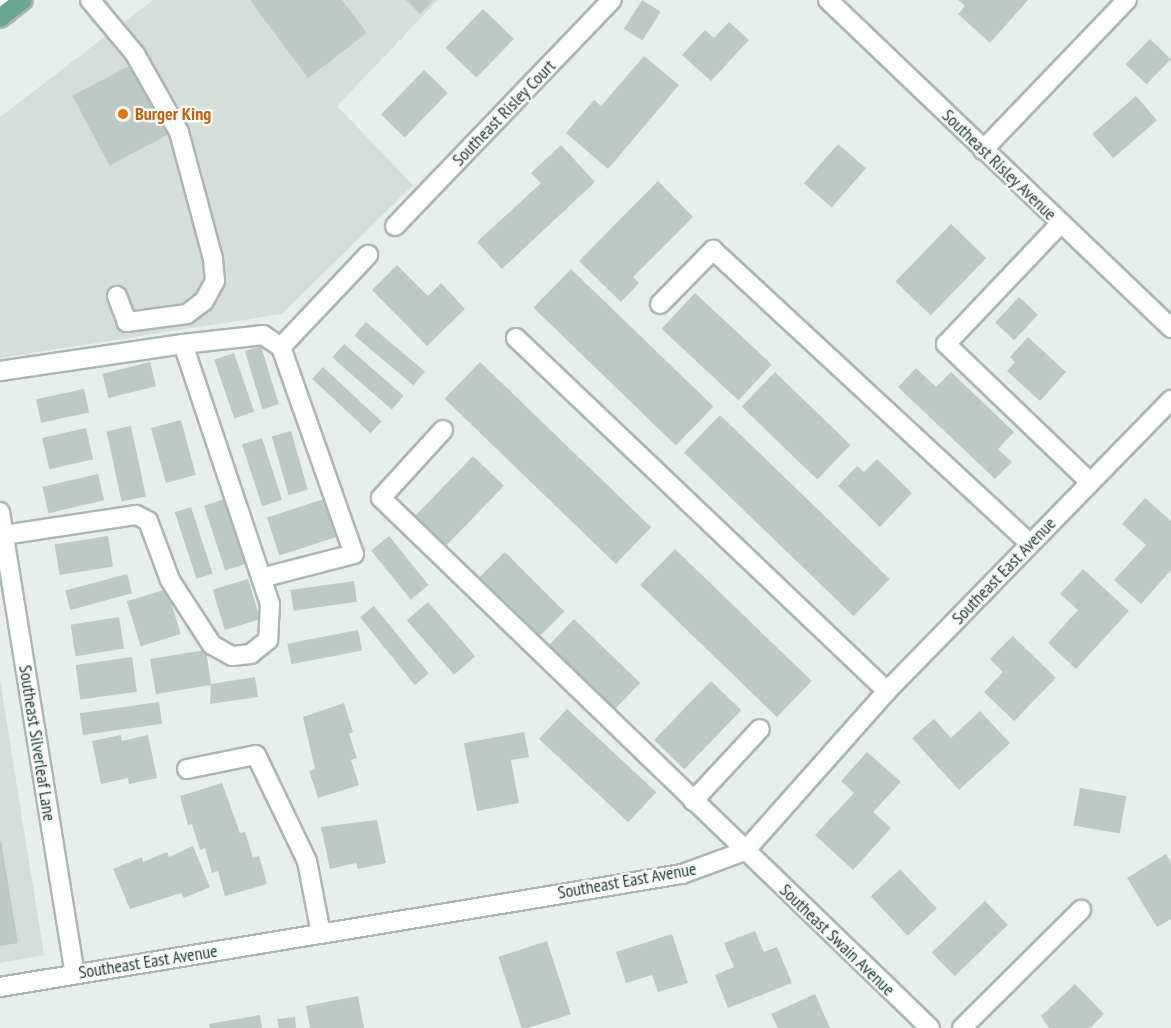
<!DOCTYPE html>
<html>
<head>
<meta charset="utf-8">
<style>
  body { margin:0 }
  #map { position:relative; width:1171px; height:1028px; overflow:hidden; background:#e6efeb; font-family:"PT Sans Narrow",sans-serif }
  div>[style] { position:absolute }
  .built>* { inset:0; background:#d4dfda }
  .building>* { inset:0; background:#bbcac4; transform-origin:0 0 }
  .roads { filter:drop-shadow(2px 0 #a8b8b2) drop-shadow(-2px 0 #a8b8b2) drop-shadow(0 2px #a8b8b2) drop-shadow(0 -2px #a8b8b2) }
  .minor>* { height:18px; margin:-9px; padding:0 9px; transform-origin:9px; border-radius:9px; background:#fff }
  .major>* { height:18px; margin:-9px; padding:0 9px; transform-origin:9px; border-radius:9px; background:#6aa596 }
  .dots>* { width:16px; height:16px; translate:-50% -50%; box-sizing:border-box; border:3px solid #f7fbf9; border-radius:50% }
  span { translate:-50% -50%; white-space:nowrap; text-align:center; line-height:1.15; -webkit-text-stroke:4.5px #f7fbf9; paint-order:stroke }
  .street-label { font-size:18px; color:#24423a }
  .food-label { font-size:18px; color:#c56008; font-weight:700 }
  .left { translate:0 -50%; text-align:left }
</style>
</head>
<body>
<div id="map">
  <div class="built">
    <i style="clip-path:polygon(153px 0,438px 0,337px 106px,413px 185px,282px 314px,0 358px,0 117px)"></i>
    <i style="clip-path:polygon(0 680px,44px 955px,0 963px)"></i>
  </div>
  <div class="building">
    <i style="clip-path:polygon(250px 0,342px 0,367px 33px,308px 78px)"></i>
    <i style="clip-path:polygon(406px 0,434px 0,420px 14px)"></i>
    <i style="left:642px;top:0;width:22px;height:34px;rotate:32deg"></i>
    <i style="clip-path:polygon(958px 0,1028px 0,990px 43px,958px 14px,965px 6px)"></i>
    <i style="left:483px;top:9px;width:43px;height:54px;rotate:44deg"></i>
    <i style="clip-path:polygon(729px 22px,749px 40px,711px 81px,682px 55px,705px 30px,714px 38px)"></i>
    <i style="left:1150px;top:39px;width:29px;height:35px;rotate:44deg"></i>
    <i style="clip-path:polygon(644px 56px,679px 85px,608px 169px,566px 133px,594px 100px,601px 106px)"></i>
    <i style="left:136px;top:62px;width:79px;height:72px;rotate:62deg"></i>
    <i style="left:424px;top:70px;width:33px;height:62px;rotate:44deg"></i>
    <i style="left:1136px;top:96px;width:32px;height:58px;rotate:49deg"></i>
    <i style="left:838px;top:144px;width:37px;height:52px;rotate:41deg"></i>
    <i style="clip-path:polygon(561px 145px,595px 182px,502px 269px,477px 242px,541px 183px,531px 173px)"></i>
    <i style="clip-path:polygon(658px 181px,693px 217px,633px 277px,639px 283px,621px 302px,579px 261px)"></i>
    <i style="left:951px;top:224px;width:49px;height:80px;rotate:44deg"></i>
    <i style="clip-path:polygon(397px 265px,428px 296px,441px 283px,465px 309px,427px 346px,372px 290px)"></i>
    <i style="left:571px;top:269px;width:198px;height:54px;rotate:44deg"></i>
    <i style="left:695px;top:293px;width:105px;height:49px;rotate:43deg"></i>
    <i style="left:1019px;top:297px;width:26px;height:35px;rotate:43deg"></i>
    <i style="left:366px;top:322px;width:77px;height:18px;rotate:40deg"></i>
    <i style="clip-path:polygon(1028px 337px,1066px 372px,1040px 401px,1007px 371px,1015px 362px,1010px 357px)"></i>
    <i style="left:344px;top:344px;width:79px;height:18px;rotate:41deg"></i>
    <i style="left:261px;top:346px;width:61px;height:17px;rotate:73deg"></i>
    <i style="left:234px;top:353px;width:62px;height:21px;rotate:71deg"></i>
    <i style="left:150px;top:362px;width:25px;height:49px;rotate:76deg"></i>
    <i style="left:480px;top:362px;width:238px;height:51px;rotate:44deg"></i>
    <i style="left:323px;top:367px;width:80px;height:16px;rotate:43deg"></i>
    <i style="clip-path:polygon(916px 368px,936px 387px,951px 372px,1014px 432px,998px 449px,1012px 462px,995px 479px,898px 387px)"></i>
    <i style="left:775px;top:372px;width:105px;height:48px;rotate:44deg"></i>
    <i style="left:84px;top:389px;width:24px;height:49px;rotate:78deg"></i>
    <i style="left:720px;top:415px;width:236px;height:52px;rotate:44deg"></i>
    <i style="left:181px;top:420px;width:57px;height:31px;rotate:75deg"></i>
    <i style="left:131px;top:426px;width:72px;height:25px;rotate:78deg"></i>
    <i style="left:86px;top:428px;width:32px;height:45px;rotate:77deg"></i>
    <i style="left:291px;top:431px;width:61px;height:20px;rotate:74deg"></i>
    <i style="left:262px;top:438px;width:65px;height:21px;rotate:72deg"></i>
    <i style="left:473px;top:456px;width:43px;height:83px;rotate:44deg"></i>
    <i style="clip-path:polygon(877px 459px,912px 493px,880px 527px,838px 486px,857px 466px,864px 472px)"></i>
    <i style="left:98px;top:474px;width:27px;height:57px;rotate:77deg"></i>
    <i style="clip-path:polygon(1145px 498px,1171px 521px,1171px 570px,1141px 604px,1114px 580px,1146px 545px,1122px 524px)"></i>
    <i style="left:225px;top:499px;width:68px;height:22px;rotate:72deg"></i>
    <i style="left:324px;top:499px;width:40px;height:60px;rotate:72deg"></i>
    <i style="left:191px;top:507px;width:70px;height:17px;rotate:72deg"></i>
    <i style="left:108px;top:536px;width:31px;height:54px;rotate:81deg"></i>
    <i style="left:389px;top:536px;width:63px;height:23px;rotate:51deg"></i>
    <i style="left:675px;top:549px;width:190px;height:50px;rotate:44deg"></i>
    <i style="left:505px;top:552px;width:84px;height:40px;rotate:45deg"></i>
    <i style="clip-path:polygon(1083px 569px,1129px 611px,1076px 669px,1048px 643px,1078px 610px,1060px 594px)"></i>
    <i style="left:127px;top:574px;width:20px;height:64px;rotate:75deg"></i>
    <i style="left:248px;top:579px;width:42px;height:37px;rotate:73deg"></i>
    <i style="left:354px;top:581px;width:21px;height:64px;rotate:82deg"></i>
    <i style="left:167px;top:589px;width:47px;height:42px;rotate:73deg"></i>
    <i style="left:428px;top:602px;width:72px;height:28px;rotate:49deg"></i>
    <i style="left:374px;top:606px;width:87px;height:18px;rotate:51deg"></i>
    <i style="left:119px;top:617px;width:32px;height:49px;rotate:81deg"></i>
    <i style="left:574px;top:619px;width:92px;height:40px;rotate:44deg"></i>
    <i style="left:358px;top:630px;width:21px;height:72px;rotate:79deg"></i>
    <i style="clip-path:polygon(1013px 636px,1056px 678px,1014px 721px,984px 692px,1003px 672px,990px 659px)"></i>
    <i style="clip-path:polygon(206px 650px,211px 684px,255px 677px,258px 697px,210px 704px,211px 685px,156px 694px,150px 659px)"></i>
    <i style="left:132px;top:657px;width:35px;height:57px;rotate:82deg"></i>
    <i style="left:711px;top:681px;width:42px;height:82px;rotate:44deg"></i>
    <i style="left:159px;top:702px;width:22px;height:80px;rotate:82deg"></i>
    <i style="clip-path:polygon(344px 703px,353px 732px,349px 734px,357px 758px,351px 760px,359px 785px,318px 798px,309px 771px,315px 769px,303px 717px)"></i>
    <i style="left:567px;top:709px;width:122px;height:41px;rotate:43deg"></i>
    <i style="clip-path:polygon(980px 711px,1010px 743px,959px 790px,912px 738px,934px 719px,951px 738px)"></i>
    <i style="clip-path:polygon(524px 732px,529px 757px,511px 760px,519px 803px,477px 811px,464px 743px)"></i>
    <i style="clip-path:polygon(121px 735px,122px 741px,148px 735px,157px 778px,129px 784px,128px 778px,101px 784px,92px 741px)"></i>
    <i style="clip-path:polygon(867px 752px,901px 782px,873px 812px,891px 828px,853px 870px,815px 835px,854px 793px,841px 781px)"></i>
    <i style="clip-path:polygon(222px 783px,240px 833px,245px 832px,253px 858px,259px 856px,267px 884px,225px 896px,218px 871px,212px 873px,205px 848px,200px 850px,192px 824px,188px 825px,180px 796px)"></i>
    <i style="left:1080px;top:788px;width:47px;height:38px;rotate:10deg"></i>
    <i style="clip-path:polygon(377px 820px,386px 863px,358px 869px,356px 863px,330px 869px,321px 827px)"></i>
    <i style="clip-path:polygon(1px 841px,18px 943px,0 946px,0 842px)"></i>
    <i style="clip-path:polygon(193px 846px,210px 887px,184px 898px,181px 893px,130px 909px,113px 869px,142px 857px,143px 862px,167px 852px,169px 857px)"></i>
    <i style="clip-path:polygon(1166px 854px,1171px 863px,1171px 919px,1157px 927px,1127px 878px)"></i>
    <i style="left:900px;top:869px;width:54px;height:40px;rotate:47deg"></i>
    <i style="left:985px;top:901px;width:33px;height:74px;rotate:46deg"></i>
    <i style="clip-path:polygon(755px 931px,764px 952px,777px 947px,792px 983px,728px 1008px,715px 975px,734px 967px,724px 943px)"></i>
    <i style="clip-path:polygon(672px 934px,688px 983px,658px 992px,652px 975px,626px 983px,616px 952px)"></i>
    <i style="left:547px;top:941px;width:77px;height:51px;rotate:72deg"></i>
    <i style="clip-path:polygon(1075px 984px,1104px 1014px,1090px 1028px,1049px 1028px,1041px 1016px)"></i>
    <i style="clip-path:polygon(815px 994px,830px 1028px,778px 1028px,771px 1014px)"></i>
    <i style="clip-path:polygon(358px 996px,364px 1028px,310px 1028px,306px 1006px)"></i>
    <i style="clip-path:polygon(260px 1015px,262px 1028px,210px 1028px,209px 1024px)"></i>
    <i style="clip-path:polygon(295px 1017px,296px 1028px,279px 1028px,277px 1019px)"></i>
  </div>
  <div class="roads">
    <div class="minor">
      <i style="left:90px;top:0;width:70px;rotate:50.2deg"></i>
      <i style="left:135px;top:54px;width:90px;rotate:60.6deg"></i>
      <i style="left:179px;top:132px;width:131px;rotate:75deg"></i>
      <i style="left:213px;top:259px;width:22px;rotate:85deg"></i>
      <i style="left:215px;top:281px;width:23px;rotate:119deg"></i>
      <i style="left:204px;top:301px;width:21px;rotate:143deg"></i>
      <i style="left:187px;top:314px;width:61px;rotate:172.4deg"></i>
      <i style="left:127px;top:322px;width:28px;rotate:-111deg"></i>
      <i style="left:828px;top:0;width:475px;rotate:43.7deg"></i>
      <i style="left:0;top:3px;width:12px;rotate:59deg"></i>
      <i style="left:983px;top:150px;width:208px;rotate:-46.2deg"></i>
      <i style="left:1061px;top:223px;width:167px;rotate:133.5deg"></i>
      <i style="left:946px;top:344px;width:199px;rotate:43.8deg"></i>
      <i style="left:395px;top:226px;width:313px;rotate:-46.2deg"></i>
      <i style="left:660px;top:304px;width:76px;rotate:-45.5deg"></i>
      <i style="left:713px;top:250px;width:432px;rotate:42.8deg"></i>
      <i style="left:516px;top:338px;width:512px;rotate:43.58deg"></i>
      <i style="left:183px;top:344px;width:81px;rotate:-6.4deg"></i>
      <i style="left:263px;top:335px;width:22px;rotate:34deg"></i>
      <i style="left:281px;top:347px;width:219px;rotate:70.6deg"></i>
      <i style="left:354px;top:554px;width:96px;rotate:165.5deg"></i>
      <i style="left:281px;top:347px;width:127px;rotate:-46.6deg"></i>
      <i style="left:0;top:371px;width:185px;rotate:-8.4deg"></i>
      <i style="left:183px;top:344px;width:274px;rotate:71.5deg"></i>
      <i style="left:270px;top:604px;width:36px;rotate:93deg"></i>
      <i style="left:268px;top:640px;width:22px;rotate:141deg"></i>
      <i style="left:251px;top:654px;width:19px;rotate:174deg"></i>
      <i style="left:232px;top:656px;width:23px;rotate:-151deg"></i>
      <i style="left:212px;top:645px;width:77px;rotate:-122.9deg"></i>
      <i style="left:170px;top:580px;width:63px;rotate:-110.4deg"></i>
      <i style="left:148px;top:521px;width:13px;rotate:-153deg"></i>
      <i style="left:136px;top:515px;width:134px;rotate:171.4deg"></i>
      <i style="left:443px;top:430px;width:92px;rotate:132.4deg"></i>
      <i style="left:381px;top:498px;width:763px;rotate:43.99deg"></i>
      <i style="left:0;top:512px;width:468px;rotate:80.8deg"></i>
      <i style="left:187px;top:769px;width:70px;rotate:-11.5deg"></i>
      <i style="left:256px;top:755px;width:118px;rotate:64.3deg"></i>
      <i style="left:307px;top:861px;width:74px;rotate:79.1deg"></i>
      <i style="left:693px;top:801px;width:98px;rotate:-47.1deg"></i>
      <i style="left:0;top:987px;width:691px;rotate:-9.41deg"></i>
      <i style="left:682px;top:874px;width:67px;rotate:-20.1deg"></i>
      <i style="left:745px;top:851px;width:214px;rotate:-48.4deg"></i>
      <i style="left:887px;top:691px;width:407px;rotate:-45.7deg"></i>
      <i style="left:962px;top:1028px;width:168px;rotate:-44.8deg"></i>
    </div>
    <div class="major">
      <i style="left:0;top:18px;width:29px;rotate:-38deg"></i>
    </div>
  </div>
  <div class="dots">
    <i style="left:123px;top:114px;background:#e8710a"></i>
  </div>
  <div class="street-label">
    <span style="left:504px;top:113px;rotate:-46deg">Southeast Risley Court</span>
    <span style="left:999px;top:165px;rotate:44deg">Southeast Risley Avenue</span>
    <span style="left:1004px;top:571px;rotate:-46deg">Southeast East Avenue</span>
    <span style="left:37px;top:743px;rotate:81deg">Southeast Silverleaf Lane</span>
    <span style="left:627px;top:881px;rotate:-10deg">Southeast East Avenue</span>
    <span style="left:837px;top:940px;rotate:44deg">Southeast Swain Avenue</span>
    <span style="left:148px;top:962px;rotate:-9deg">Southeast East Avenue</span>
  </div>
  <div class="food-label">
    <span class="left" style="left:135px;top:114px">Burger King</span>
  </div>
</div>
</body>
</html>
